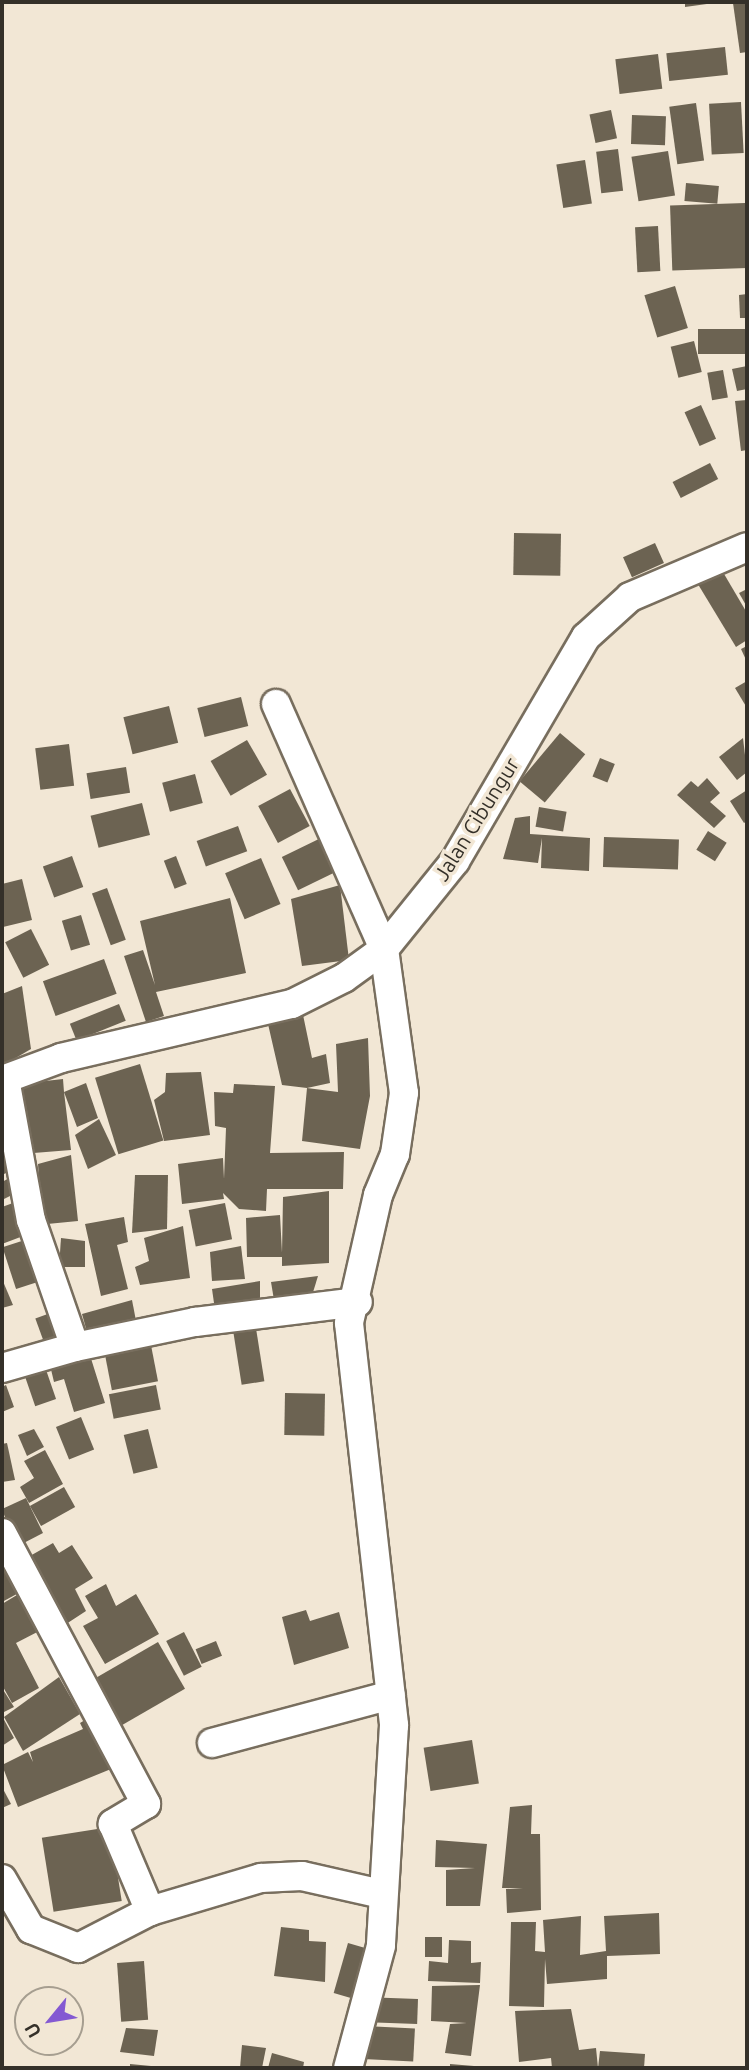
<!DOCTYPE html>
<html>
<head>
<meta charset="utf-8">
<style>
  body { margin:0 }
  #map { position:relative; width:749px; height:2070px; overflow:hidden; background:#f2e7d5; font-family:Ubuntu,sans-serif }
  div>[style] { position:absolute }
  .building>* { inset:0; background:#6c6352; transform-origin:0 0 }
  .roads { filter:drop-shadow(2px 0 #786e5e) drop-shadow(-2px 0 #786e5e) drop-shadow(0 2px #786e5e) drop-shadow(0 -2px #786e5e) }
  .street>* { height:28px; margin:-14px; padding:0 14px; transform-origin:14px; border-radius:14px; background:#fff }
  span { translate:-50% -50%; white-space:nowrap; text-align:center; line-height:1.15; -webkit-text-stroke:7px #f2e7d5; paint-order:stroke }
  .street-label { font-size:21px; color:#343029 }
  .frame { position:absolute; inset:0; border:4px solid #343029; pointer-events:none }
  .north { position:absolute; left:14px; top:1986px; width:70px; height:70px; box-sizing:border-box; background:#f2e7d5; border:2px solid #a69e90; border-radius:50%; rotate:240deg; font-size:19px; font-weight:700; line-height:28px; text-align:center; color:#343029 }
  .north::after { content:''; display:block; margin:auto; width:24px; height:32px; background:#8459d2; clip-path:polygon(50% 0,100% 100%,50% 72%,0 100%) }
</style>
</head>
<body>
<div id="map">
  <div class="building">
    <i style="clip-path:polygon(685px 2px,714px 2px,714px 3px,685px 7px)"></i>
    <i style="clip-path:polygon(747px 2px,747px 52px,740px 53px,733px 3px)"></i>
    <i style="left:725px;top:47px;width:28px;height:59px;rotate:84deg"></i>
    <i style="left:658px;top:54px;width:35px;height:43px;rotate:83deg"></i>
    <i style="left:741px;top:102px;width:51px;height:32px;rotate:87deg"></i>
    <i style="left:696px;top:103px;width:58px;height:27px;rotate:82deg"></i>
    <i style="left:611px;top:110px;width:29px;height:22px;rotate:78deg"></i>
    <i style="left:632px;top:115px;width:34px;height:29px;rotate:2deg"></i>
    <i style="left:618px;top:149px;width:42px;height:22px;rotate:83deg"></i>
    <i style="left:668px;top:151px;width:45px;height:37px;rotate:81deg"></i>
    <i style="left:585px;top:160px;width:44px;height:29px;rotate:81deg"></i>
    <i style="left:686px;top:183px;width:33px;height:18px;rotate:5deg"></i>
    <i style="left:745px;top:203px;width:65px;height:75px;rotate:88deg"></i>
    <i style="left:658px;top:226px;width:45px;height:23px;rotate:87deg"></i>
    <i style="left:675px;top:286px;width:44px;height:32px;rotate:73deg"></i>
    <i style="clip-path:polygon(747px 294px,747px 318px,740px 318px,739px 295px)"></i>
    <i style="left:747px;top:329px;width:25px;height:49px;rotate:90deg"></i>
    <i style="left:694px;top:341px;width:32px;height:24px;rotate:76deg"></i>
    <i style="clip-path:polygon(747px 366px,747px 389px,737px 391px,732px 369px)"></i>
    <i style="left:723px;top:370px;width:28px;height:16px;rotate:80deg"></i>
    <i style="clip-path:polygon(747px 400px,747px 450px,741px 451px,735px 401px)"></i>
    <i style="left:701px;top:405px;width:37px;height:18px;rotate:66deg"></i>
    <i style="left:710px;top:463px;width:18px;height:42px;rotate:63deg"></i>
    <i style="left:514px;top:533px;width:47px;height:42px;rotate:1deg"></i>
    <i style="left:655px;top:543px;width:22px;height:35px;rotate:66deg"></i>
    <i style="clip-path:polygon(717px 562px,747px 613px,747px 640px,736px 647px,693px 576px)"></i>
    <i style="clip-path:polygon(747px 589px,747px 607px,739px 593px)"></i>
    <i style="clip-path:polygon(747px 646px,747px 662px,741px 649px)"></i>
    <i style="clip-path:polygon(747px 681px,747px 708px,735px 688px)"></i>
    <i style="left:241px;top:697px;width:30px;height:45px;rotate:76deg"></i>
    <i style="left:169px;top:706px;width:38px;height:47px;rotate:76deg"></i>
    <i style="left:560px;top:733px;width:33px;height:63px;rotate:40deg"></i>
    <i style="clip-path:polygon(743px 738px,747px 772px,737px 780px,719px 757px)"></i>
    <i style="left:247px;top:740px;width:40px;height:42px;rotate:60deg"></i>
    <i style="left:69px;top:744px;width:42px;height:34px;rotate:83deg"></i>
    <i style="left:600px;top:758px;width:16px;height:20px;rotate:22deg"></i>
    <i style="left:126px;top:767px;width:26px;height:40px;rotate:81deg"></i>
    <i style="left:195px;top:774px;width:30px;height:34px;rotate:75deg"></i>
    <i style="clip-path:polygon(707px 778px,720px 793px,710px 802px,726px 816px,714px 828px,677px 795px,691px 781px,698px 787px)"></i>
    <i style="left:290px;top:789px;width:42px;height:36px;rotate:62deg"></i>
    <i style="clip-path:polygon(747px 790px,747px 821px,744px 823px,730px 801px)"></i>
    <i style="left:142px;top:803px;width:33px;height:53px;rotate:76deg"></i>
    <i style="left:539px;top:807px;width:28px;height:20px;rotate:10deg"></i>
    <i style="clip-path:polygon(530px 816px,530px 834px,590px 838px,589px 871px,541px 868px,542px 838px,538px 863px,503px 859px,515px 818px)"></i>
    <i style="left:238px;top:826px;width:27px;height:44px;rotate:70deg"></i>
    <i style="left:708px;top:831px;width:22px;height:22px;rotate:32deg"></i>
    <i style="left:325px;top:836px;width:37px;height:48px;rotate:64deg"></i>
    <i style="left:604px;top:837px;width:75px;height:30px;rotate:2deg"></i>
    <i style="left:72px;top:856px;width:33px;height:31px;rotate:70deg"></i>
    <i style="left:176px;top:856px;width:30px;height:13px;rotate:69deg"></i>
    <i style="left:261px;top:858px;width:50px;height:39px;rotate:67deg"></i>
    <i style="clip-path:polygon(22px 879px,32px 920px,3px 927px,2px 884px)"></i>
    <i style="clip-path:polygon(340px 885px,349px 960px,302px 966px,291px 899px)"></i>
    <i style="left:107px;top:888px;width:55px;height:16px;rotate:70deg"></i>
    <i style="clip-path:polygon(230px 898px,246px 973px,156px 992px,164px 1016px,146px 1022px,124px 956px,143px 950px,155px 985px,140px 921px)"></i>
    <i style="left:81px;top:915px;width:31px;height:20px;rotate:73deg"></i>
    <i style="left:31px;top:929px;width:40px;height:29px;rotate:63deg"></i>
    <i style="left:104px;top:959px;width:37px;height:65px;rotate:70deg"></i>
    <i style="clip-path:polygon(22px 986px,31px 1049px,2px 1066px,2px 994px)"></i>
    <i style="left:119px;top:1004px;width:18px;height:53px;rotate:68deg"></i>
    <i style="clip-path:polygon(302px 1010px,312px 1058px,326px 1054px,330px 1083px,307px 1088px,338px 1092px,336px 1044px,368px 1038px,370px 1096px,360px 1149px,302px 1141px,307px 1088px,282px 1085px,268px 1024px)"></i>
    <i style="left:140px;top:1064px;width:80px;height:47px;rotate:73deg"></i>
    <i style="clip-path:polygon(201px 1072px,210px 1135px,164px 1141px,154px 1100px,165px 1092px,166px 1073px)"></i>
    <i style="clip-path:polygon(63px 1079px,64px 1092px,86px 1083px,98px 1118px,77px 1127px,64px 1092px,71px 1150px,21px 1154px,19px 1084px)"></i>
    <i style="clip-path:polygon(234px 1084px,275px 1086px,270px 1153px,344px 1152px,343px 1189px,267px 1189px,266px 1211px,239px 1209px,223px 1193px,224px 1199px,182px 1204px,178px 1164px,223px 1158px,224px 1179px,226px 1128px,215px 1126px,214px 1092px,233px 1093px)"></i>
    <i style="clip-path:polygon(99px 1119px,116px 1155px,88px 1169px,75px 1135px)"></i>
    <i style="clip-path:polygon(2px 1140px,14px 1169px,2px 1175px)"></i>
    <i style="clip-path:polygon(71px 1155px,78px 1221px,37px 1225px,27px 1184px,39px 1180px,38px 1164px)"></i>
    <i style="clip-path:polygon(135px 1175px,168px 1175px,167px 1229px,132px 1233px)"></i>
    <i style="clip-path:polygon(13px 1176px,20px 1191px,2px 1200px,2px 1182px)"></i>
    <i style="clip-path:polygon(329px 1191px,329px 1263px,282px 1266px,282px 1257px,247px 1257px,246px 1218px,280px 1215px,282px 1253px,283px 1197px)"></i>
    <i style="clip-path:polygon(24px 1199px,31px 1233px,2px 1244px,2px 1207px)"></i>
    <i style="left:225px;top:1203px;width:37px;height:37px;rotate:79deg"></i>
    <i style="clip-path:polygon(124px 1217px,128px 1242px,117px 1245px,128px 1289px,101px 1296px,85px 1224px)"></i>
    <i style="clip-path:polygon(183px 1226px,190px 1278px,140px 1285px,135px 1267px,149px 1261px,144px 1238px)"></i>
    <i style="left:31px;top:1238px;width:44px;height:30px;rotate:72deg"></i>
    <i style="clip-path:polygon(61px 1238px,85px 1241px,85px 1267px,59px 1267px)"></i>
    <i style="clip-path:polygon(241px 1246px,245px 1279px,212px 1281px,210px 1252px)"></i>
    <i style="clip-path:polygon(318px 1276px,310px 1302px,274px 1300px,271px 1282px)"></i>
    <i style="clip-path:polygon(2px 1279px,13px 1305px,2px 1308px)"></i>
    <i style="clip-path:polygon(260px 1281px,260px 1303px,214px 1303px,212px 1289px)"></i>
    <i style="clip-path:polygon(132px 1300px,137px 1326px,87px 1332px,82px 1314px)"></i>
    <i style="left:56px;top:1311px;width:33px;height:22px;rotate:70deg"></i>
    <i style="left:255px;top:1322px;width:60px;height:23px;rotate:81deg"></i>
    <i style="left:150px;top:1340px;width:42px;height:47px;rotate:79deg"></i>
    <i style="clip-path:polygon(88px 1349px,105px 1403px,74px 1412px,64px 1379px,54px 1382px,49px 1361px)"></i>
    <i style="left:44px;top:1364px;width:37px;height:22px;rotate:71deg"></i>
    <i style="clip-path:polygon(6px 1385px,14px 1407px,2px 1412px,2px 1387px)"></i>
    <i style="left:156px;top:1385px;width:25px;height:48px;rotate:79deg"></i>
    <i style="left:285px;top:1393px;width:40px;height:42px;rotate:1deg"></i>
    <i style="left:81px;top:1417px;width:35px;height:27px;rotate:68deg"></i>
    <i style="clip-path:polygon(34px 1429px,44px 1447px,27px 1456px,18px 1435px)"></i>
    <i style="left:148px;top:1429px;width:40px;height:25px;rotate:76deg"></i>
    <i style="clip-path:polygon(7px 1443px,15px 1480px,2px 1482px,2px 1444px)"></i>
    <i style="clip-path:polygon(45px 1450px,63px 1484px,29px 1503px,20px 1487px,34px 1478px,24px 1461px)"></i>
    <i style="left:64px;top:1487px;width:23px;height:39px;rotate:61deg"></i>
    <i style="clip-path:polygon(26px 1498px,43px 1533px,16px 1547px,2px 1509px)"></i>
    <i style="clip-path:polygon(53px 1543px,59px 1553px,72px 1545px,93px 1578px,75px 1589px,86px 1611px,60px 1628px,21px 1561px)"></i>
    <i style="clip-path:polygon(16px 1565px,26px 1589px,2px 1602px,2px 1572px)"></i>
    <i style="clip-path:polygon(106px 1584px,116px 1606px,136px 1594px,159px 1634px,105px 1664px,83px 1626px,98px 1618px,85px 1596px)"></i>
    <i style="clip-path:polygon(27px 1589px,47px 1627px,16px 1643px,39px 1688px,12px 1703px,2px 1685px,2px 1604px)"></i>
    <i style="clip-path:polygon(306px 1610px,310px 1621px,339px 1612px,349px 1648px,294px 1665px,282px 1617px)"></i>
    <i style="left:184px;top:1632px;width:39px;height:20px;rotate:63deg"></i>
    <i style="left:216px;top:1641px;width:16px;height:22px;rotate:68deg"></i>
    <i style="left:158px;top:1642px;width:54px;height:80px;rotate:60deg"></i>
    <i style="clip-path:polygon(59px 1677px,80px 1714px,23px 1751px,4px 1717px)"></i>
    <i style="clip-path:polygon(2px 1688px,14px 1707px,2px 1713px)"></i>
    <i style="clip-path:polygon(95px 1714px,112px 1749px,103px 1754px,111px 1769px,18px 1807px,2px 1765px,28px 1752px,33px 1762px,30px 1752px,83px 1729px,80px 1723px)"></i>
    <i style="clip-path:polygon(2px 1716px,14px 1738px,2px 1746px)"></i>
    <i style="left:472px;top:1740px;width:44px;height:49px;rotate:81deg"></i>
    <i style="clip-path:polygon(2px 1787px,11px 1804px,2px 1808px)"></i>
    <i style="clip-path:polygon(532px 1805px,531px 1834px,540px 1834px,541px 1910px,507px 1913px,506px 1889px,523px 1888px,502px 1888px,510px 1807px)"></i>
    <i style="left:110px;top:1827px;width:75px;height:69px;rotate:81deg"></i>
    <i style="clip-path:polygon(436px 1840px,487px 1844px,480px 1906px,446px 1906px,446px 1870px,475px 1868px,435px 1867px)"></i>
    <i style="clip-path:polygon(659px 1913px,660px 1954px,607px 1956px,607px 1979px,547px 1984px,545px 1959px,544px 2007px,509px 2006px,511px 1922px,536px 1922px,535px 1951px,545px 1952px,543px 1920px,581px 1916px,580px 1955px,606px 1951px,604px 1916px)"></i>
    <i style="clip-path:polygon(281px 1927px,309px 1930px,309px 1941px,326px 1942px,325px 1982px,274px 1976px)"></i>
    <i style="left:425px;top:1937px;width:17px;height:20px"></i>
    <i style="clip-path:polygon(449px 1940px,471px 1941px,471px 1963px,481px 1962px,480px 1983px,428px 1981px,429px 1961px,448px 1963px)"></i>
    <i style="left:348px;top:1943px;width:25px;height:52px;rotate:16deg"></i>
    <i style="left:144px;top:1961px;width:59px;height:27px;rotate:86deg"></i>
    <i style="clip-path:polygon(480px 1985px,471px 2056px,445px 2053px,450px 2024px,467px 2023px,431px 2021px,432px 1986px)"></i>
    <i style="left:418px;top:1999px;width:25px;height:48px;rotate:92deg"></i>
    <i style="clip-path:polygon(571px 2009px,579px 2050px,596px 2048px,598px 2068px,552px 2068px,551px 2058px,519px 2062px,515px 2011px)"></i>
    <i style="left:365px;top:2026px;width:50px;height:33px;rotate:3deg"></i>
    <i style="clip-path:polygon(126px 2028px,158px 2030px,154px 2056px,120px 2052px)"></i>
    <i style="clip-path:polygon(242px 2045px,266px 2048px,262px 2068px,240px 2068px)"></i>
    <i style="clip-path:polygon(600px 2051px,645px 2054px,644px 2068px,598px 2068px)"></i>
    <i style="clip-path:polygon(272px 2053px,304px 2062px,303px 2068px,268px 2068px)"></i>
    <i style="clip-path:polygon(130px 2064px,151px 2066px,151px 2068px,130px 2068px)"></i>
    <i style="clip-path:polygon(450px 2064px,474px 2066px,474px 2068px,450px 2068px)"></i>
  </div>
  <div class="roads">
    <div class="street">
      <i style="left:276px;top:704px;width:268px;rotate:66.2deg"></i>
      <i style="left:384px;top:949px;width:145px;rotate:82.1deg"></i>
      <i style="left:404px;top:1093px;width:62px;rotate:98.4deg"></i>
      <i style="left:395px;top:1154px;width:44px;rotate:112.5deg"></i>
      <i style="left:378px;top:1195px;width:131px;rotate:102.8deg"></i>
      <i style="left:349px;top:1323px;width:405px;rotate:83.6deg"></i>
      <i style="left:394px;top:1725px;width:221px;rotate:93.4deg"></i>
      <i style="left:381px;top:1946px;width:126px;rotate:105.1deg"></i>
      <i style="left:5px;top:1079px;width:143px;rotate:79.6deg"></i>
      <i style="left:31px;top:1220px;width:134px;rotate:70.9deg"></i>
      <i style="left:75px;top:1347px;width:123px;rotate:-11.8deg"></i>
      <i style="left:195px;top:1322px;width:164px;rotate:-7deg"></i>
      <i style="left:2px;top:1080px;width:63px;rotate:-20.4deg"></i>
      <i style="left:61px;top:1058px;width:237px;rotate:-13.2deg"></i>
      <i style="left:292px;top:1004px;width:58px;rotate:-26.6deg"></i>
      <i style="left:344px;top:978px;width:49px;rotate:-35.9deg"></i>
      <i style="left:384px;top:949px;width:113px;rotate:-51.1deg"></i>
      <i style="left:455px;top:861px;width:259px;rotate:-59.7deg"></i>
      <i style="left:586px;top:637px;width:59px;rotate:-42.3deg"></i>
      <i style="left:630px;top:597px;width:127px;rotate:-23.1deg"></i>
      <i style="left:2px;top:1368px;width:76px;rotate:-16deg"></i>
      <i style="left:2px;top:1533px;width:307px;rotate:62deg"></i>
      <i style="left:146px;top:1804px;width:39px;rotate:149deg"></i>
      <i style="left:113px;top:1824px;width:95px;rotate:67deg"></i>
      <i style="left:212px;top:1743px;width:185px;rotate:-15deg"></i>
      <i style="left:2px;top:1879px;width:58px;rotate:59.9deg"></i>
      <i style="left:31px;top:1929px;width:51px;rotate:22deg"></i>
      <i style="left:78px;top:1948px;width:81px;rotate:-27.2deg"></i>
      <i style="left:150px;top:1911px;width:116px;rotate:-16.6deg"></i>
      <i style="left:261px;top:1878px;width:41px;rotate:-2.8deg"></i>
      <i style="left:302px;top:1876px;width:81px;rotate:12.8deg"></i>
    </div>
  </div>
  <div class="street-label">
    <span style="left:476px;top:819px;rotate:-58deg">Jalan Cibungur</span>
  </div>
  <div class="frame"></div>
  <div class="north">U</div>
</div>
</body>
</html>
